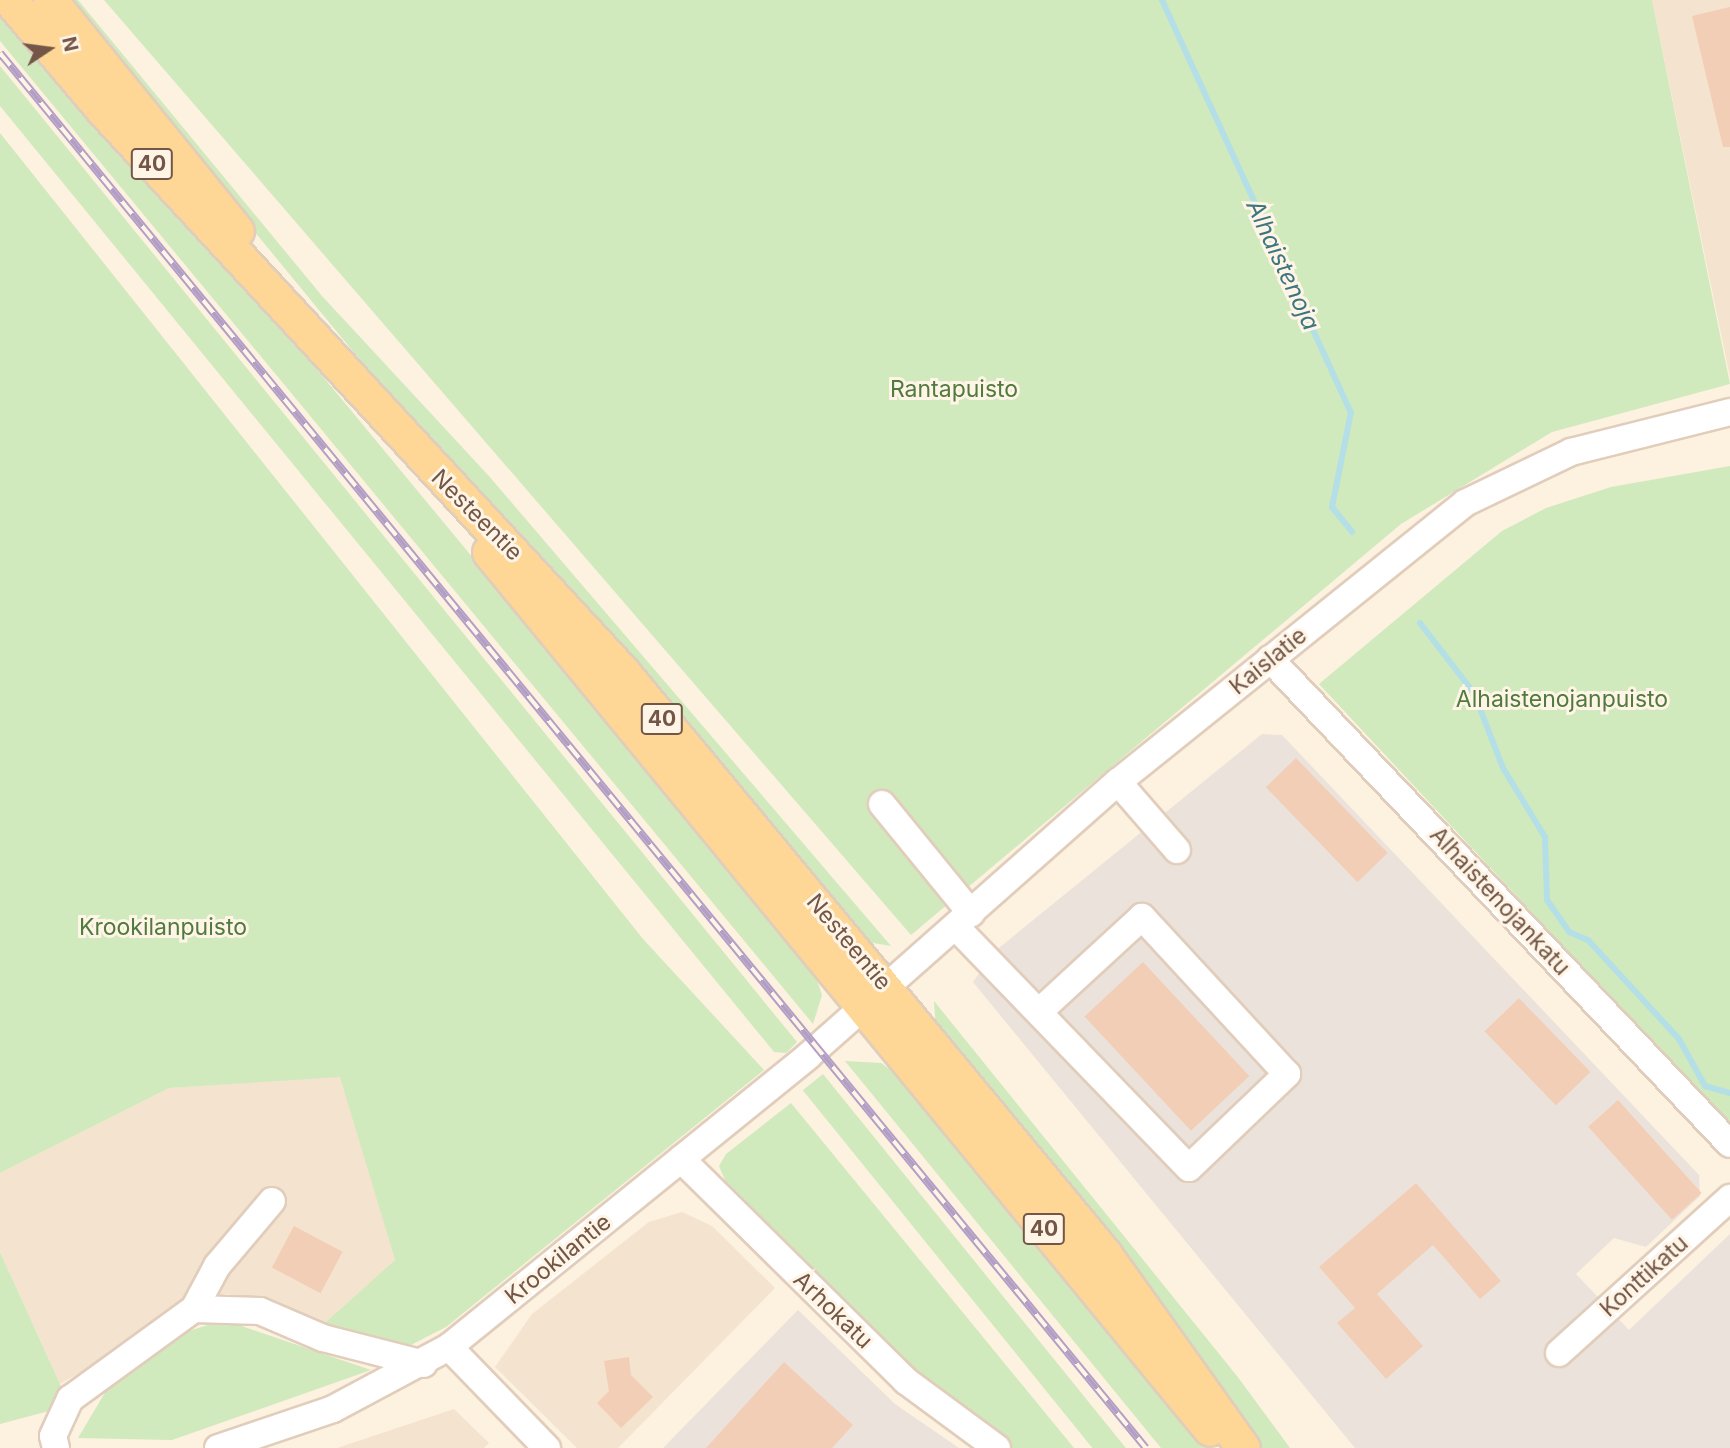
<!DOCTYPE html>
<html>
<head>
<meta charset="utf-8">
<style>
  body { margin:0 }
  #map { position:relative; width:1730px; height:1448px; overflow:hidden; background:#fdf1df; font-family:Inter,sans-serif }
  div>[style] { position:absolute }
  .residential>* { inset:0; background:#f4e3ce }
  .industrial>* { inset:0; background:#ebe3db }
  .green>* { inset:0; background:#d0eabe; transform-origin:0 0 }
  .stream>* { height:6px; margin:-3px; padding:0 3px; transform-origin:3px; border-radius:3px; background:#b4dfe6 }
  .building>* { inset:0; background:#f3ceb6; transform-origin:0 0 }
  .roads { filter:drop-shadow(2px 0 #e1cdbb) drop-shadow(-2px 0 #e1cdbb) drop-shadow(0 2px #e1cdbb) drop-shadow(0 -2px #e1cdbb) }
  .minor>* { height:26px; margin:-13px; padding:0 13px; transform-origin:13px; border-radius:13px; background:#fff }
  .major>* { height:33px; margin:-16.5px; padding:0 16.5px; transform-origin:16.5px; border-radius:16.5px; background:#fed695 }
  .rail>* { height:8px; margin-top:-4px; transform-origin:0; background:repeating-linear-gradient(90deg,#fff5e6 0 16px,#b39fc5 0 32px); box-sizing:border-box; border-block:2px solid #b39fc5 }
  span { translate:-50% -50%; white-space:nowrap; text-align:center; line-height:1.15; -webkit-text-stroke:6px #fff5e6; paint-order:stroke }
  .shield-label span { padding:2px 5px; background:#fff5e6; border:2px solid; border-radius:5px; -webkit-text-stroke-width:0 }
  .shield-label { font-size:21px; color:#735647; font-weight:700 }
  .park-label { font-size:23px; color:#507a3e }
  .street-label { font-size:23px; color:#735647 }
  .water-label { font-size:24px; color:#3d7681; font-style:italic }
  .north { position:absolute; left:14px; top:14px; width:70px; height:70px; -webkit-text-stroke:5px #fff5e6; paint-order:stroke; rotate:77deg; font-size:19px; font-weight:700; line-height:28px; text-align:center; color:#735647 }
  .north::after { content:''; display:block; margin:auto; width:24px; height:32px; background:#735647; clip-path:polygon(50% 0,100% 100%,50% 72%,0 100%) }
</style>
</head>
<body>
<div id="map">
  <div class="residential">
    <i style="clip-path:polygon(1652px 0,1730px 0,1730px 377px)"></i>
    <i style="clip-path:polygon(341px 1076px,395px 1260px,318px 1329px,227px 1294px,210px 1297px,60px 1384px,0 1252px,0 1173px,169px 1088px)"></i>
    <i style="clip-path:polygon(682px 1212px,712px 1226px,775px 1288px,618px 1448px,577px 1448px,495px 1367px,532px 1314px,649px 1222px)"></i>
    <i style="clip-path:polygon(454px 1409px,489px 1443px,484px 1448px,337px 1448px)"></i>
  </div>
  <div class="industrial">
    <i style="clip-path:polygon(1262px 734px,1282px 735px,1699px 1175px,1700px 1196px,1646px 1247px,1614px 1238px,1576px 1274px,1629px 1330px,1730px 1234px,1730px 1448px,1355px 1448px,973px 982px,994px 952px)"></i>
    <i style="clip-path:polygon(798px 1310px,895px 1404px,959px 1448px,663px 1448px)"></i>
  </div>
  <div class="green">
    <i style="clip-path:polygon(64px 0,78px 0,322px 296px,488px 475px,891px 946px,862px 941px,467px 490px)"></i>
    <i style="clip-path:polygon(104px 0,1652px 0,1730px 384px,1552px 432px,1401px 524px,911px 935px)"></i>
    <i style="clip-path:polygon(0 11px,258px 298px,813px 969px,822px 995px,813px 1024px,0 41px)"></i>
    <i style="clip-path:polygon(0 66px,797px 1042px,786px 1053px,774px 1052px,0 106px)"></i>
    <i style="clip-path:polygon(0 133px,643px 939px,764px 1070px,446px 1327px,407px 1347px,318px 1329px,395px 1260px,340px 1077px,169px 1088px,0 1173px)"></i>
    <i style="clip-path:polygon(1730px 466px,1730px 1125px,1319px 684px,1502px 531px,1546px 508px,1611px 487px)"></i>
    <i style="clip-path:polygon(934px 1001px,1237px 1376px,1290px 1448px,1262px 1448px,936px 1031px)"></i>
    <i style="clip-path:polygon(845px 1061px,881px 1063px,895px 1073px,1209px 1448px,1161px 1448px)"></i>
    <i style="left:823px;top:1074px;width:483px;height:26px;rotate:51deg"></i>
    <i style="clip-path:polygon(791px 1103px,1074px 1448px,1011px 1448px,923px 1383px,728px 1187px,719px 1166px,726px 1154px)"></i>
    <i style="clip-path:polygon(0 1252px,60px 1384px,64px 1407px,0 1424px)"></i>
    <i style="clip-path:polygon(224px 1320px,371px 1370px,172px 1440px,78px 1438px,109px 1386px,163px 1339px)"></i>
  </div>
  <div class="stream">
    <i style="left:1162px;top:0;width:453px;rotate:65.4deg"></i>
    <i style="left:1351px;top:412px;width:97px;rotate:101.3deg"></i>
    <i style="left:1332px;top:507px;width:32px;rotate:51deg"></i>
    <i style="left:1420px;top:623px;width:88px;rotate:52.4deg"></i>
    <i style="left:1474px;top:693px;width:80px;rotate:68.9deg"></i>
    <i style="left:1503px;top:768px;width:81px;rotate:58.7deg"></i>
    <i style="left:1545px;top:837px;width:63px;rotate:88.2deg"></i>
    <i style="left:1547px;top:900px;width:39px;rotate:55deg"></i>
    <i style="left:1569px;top:932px;width:21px;rotate:23deg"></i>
    <i style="left:1588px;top:940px;width:134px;rotate:47.4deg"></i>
    <i style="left:1679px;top:1039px;width:54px;rotate:61deg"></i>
    <i style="left:1705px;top:1086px;width:26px;rotate:16deg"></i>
  </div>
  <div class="building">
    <i style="clip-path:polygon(1730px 7px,1730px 147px,1723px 147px,1692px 16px)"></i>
    <i style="left:1296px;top:758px;width:132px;height:42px;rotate:46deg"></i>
    <i style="left:1143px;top:962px;width:156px;height:80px;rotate:47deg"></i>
    <i style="left:1519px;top:998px;width:103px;height:48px;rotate:46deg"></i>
    <i style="left:1618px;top:1100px;width:125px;height:40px;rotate:48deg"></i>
    <i style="clip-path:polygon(1416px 1183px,1501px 1281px,1480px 1299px,1433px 1245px,1377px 1294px,1423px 1346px,1386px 1379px,1337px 1323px,1355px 1308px,1319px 1267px)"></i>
    <i style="left:294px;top:1226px;width:55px;height:47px;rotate:28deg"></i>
    <i style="clip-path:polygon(629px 1357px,631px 1375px,653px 1397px,621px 1428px,597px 1403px,609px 1391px,604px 1361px)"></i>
    <i style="clip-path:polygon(784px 1362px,853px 1425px,832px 1448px,706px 1448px)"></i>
  </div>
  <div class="roads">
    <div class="minor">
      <i style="left:1270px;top:659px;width:668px;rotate:46.52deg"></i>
      <i style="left:1118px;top:782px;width:90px;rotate:49.1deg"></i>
      <i style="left:882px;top:804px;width:141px;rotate:50.8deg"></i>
      <i style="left:956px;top:927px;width:335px;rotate:46deg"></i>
      <i style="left:1189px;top:1168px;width:136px;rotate:-43.8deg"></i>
      <i style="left:1287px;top:1074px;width:214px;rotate:-132.7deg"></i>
      <i style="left:1142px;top:917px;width:137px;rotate:137.4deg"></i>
      <i style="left:681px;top:1159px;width:316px;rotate:44.6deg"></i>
      <i style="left:906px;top:1381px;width:113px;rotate:36.4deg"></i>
      <i style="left:194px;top:1309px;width:49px;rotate:-61.9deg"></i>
      <i style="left:217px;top:1266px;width:85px;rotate:-49.8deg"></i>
      <i style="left:449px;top:1347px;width:141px;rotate:45.9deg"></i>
      <i style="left:1559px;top:1353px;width:231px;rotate:-42.2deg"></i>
      <i style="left:56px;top:1448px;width:12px;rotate:-104deg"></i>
      <i style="left:53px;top:1436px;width:41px;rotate:-65.3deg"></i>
      <i style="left:70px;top:1399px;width:153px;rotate:-36deg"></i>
      <i style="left:194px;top:1309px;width:66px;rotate:1.7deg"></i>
      <i style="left:260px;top:1311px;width:69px;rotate:23.2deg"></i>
      <i style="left:323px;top:1338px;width:104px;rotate:14.4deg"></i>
      <i style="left:218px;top:1448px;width:121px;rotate:-18.7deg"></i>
      <i style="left:333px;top:1409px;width:132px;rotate:-28.1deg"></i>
      <i style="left:449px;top:1347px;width:462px;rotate:-39deg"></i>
      <i style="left:808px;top:1056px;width:414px;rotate:-41.5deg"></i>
      <i style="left:1118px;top:782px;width:445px;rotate:-38.8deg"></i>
      <i style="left:1465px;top:503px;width:118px;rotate:-25.7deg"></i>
      <i style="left:1571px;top:452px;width:164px;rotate:-14.1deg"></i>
    </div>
    <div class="major">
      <i style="left:10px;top:0;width:144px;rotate:49.8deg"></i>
      <i style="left:103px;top:110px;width:764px;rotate:47.23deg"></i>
      <i style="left:622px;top:671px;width:756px;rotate:50.37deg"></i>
      <i style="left:1104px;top:1253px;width:239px;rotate:54.5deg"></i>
      <i style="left:50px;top:0;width:297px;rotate:51deg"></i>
      <i style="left:489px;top:552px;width:1135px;rotate:50.58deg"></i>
    </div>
  </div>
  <div class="rail">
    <i style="left:0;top:53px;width:1805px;rotate:50.6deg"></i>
  </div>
  <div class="shield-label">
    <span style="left:152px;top:164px">40</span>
    <span style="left:662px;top:719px">40</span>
    <span style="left:1044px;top:1229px">40</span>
  </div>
  <div class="park-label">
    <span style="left:954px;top:389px">Rantapuisto</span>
    <span style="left:1562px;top:699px">Alhaistenojanpuisto</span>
    <span style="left:163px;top:927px">Krookilanpuisto</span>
  </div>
  <div class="street-label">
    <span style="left:477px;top:515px;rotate:45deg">Nesteentie</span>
    <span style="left:1268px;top:661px;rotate:-39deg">Kaislatie</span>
    <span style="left:1500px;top:901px;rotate:47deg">Alhaistenojankatu</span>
    <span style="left:849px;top:942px;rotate:50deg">Nesteentie</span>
    <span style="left:558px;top:1259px;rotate:-39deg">Krookilantie</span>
    <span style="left:1644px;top:1276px;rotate:-42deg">Konttikatu</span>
    <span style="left:833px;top:1310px;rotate:44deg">Arhokatu</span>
  </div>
  <div class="water-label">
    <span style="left:1283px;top:265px;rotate:65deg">Alhaistenoja</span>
  </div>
  <div class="north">N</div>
</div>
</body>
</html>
